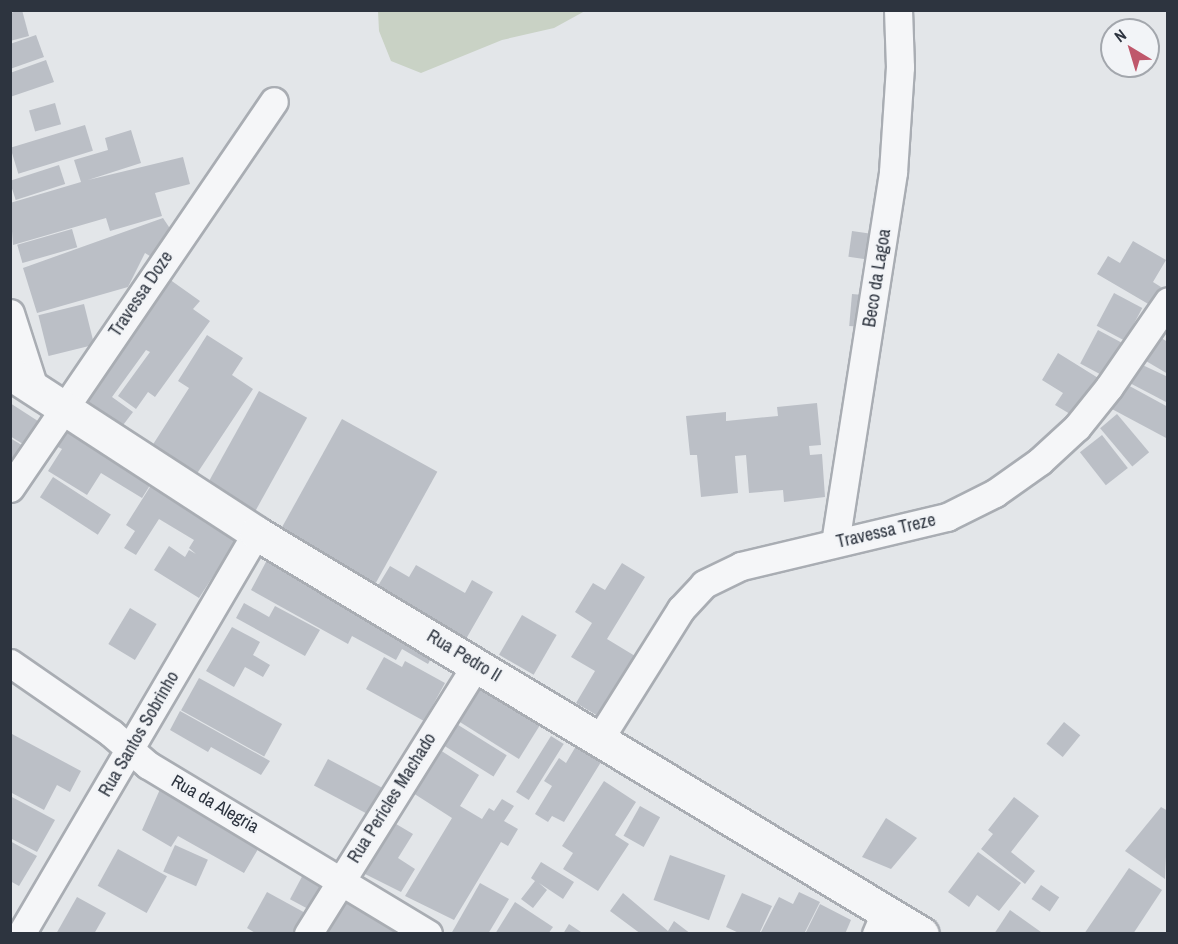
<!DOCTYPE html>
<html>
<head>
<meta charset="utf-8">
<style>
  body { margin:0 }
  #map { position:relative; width:1178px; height:944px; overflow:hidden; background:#e3e6e9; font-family:"Archivo Narrow",sans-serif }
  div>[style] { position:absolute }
  .green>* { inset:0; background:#c9d2c5 }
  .building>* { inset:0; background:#bbbfc6; transform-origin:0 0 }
  .roads { filter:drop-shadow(2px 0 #a9adb3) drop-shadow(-2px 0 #a9adb3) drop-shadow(0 2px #a9adb3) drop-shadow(0 -2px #a9adb3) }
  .minor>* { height:27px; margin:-13.5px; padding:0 13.5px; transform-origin:13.5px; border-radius:13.5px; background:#f5f6f8 }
  .tertiary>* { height:33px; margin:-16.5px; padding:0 16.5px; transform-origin:16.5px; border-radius:16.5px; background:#f5f6f8 }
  span { translate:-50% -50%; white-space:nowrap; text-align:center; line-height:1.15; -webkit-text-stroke:4.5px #f2f4f7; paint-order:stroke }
  .street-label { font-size:18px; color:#2d343f }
  .frame { position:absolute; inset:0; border:12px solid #2d343f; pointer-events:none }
  .north { position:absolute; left:1100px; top:18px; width:60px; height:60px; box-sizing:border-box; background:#f2f4f7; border:2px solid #a3a7ad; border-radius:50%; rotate:322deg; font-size:16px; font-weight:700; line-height:24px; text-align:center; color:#2d343f }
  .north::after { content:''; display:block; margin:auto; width:21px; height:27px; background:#bf576b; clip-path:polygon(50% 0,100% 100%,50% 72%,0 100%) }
</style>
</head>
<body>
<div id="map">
  <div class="green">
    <i style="clip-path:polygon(378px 11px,378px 10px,585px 11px,554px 28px,502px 40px,421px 73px,391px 61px,379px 31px)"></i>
  </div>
  <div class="building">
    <i style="clip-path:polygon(22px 10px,29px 36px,10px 41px,10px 13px)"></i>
    <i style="clip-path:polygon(36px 35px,44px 57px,10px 69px,10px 44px)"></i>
    <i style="clip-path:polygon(46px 60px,54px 82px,10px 97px,10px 73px)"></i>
    <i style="left:55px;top:103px;width:22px;height:27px;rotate:74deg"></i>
    <i style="left:85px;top:125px;width:27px;height:78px;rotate:73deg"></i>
    <i style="clip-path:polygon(131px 130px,141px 163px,88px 180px,183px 157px,190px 184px,155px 193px,162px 216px,110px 231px,106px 218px,13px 245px,10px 203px,81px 182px,74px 160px,108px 150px,105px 138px)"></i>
    <i style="left:59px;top:165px;width:20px;height:52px;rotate:72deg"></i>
    <i style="clip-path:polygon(163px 218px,173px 233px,153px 258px,145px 253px,128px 287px,37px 313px,23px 268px)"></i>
    <i style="left:72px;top:229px;width:19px;height:57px;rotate:74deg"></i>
    <i style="left:852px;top:231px;width:21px;height:26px;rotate:8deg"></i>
    <i style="clip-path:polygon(1133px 241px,1166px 260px,1153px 282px,1161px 287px,1150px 305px,1097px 274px,1108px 256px,1120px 263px)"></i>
    <i style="clip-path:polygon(169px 279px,200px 301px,193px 309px,210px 321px,155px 397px,148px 392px,136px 409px,118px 396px,150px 352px,146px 350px,112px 397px,133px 412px,117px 433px,78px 405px)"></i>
    <i style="left:1114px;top:293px;width:32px;height:37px;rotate:28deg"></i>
    <i style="left:852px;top:294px;width:11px;height:32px;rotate:5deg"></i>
    <i style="left:84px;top:304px;width:42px;height:47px;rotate:76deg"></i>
    <i style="left:1098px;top:330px;width:27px;height:38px;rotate:28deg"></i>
    <i style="clip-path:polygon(207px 335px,243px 358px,232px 375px,253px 389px,196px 475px,152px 446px,189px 388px,178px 381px)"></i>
    <i style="clip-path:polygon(1161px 338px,1168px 342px,1168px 374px,1146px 361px)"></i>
    <i style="clip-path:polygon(1058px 353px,1103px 381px,1086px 407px,1078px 402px,1070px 414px,1055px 405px,1063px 393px,1042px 380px)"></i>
    <i style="clip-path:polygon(1134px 361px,1168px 377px,1166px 402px,1124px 380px)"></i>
    <i style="clip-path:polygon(1124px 383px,1168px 407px,1168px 439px,1110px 408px)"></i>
    <i style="left:259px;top:391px;width:55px;height:113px;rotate:29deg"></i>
    <i style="clip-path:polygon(10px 403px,41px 423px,26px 446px,10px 436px)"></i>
    <i style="clip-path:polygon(817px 403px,821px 445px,809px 446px,810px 455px,822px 454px,825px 497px,784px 502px,783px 490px,749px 493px,746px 455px,735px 456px,738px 493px,701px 497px,697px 455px,690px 455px,686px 416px,726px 412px,726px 421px,778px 416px,777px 407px)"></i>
    <i style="left:1117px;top:414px;width:50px;height:22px;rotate:50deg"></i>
    <i style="left:342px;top:419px;width:109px;height:133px;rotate:29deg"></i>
    <i style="clip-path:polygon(67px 425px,154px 479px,142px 498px,101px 473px,87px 495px,48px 471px,62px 449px,54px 445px)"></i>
    <i style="left:1102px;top:435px;width:42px;height:28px;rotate:52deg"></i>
    <i style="clip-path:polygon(10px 438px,25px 447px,10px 469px)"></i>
    <i style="left:53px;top:477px;width:69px;height:24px;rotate:33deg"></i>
    <i style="clip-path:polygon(155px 479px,241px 533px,199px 598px,154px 570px,169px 546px,185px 557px,189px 550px,196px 554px,189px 548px,194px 540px,159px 519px,136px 555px,124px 548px,135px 531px,126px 525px)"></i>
    <i style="clip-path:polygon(267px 560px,434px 653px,428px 664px,402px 649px,396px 660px,352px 636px,348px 644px,251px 590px)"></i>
    <i style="clip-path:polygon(622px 563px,645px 577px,607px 639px,635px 656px,598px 716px,576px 703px,595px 671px,571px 657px,592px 623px,575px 612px,593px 583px,605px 590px)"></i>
    <i style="clip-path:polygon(416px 565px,465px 593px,472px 580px,493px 592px,466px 639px,376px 589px,390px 566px,409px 577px)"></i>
    <i style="clip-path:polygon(244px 603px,269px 617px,275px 606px,320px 630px,305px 656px,236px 618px)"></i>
    <i style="left:130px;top:608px;width:31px;height:42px;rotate:31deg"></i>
    <i style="left:522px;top:615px;width:40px;height:46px;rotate:30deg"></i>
    <i style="clip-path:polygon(232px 627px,260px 642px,253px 655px,270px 665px,263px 677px,245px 667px,234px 687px,206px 671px)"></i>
    <i style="clip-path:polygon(384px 657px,402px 667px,405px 661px,445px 683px,424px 721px,366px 689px)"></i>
    <i style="left:199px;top:678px;width:95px;height:37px;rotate:29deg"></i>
    <i style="left:482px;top:684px;width:71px;height:44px;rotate:32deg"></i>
    <i style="clip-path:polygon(180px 711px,270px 761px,261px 775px,211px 747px,208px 752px,170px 730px)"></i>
    <i style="left:1064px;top:722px;width:21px;height:28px;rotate:39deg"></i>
    <i style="left:455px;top:723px;width:61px;height:25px;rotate:32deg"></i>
    <i style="clip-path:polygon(12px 734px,81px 771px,70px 792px,57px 785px,44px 810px,10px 792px)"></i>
    <i style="left:551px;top:736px;width:15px;height:66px;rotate:32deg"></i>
    <i style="clip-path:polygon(576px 746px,601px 762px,564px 822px,552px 816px,548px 822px,535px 814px,552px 786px,544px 781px,559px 758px,566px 763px)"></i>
    <i style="clip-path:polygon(440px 750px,479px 775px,460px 806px,482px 819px,489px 808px,494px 811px,502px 799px,514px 806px,504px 821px,518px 829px,508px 846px,501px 842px,454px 920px,405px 896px,452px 818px,413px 793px)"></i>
    <i style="left:328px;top:759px;width:66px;height:30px;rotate:28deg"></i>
    <i style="clip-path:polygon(604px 781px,636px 802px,615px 835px,629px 844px,598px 891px,563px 869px,573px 853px,562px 846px)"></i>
    <i style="clip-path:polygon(161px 787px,261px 844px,244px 873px,178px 836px,171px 847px,142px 830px)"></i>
    <i style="clip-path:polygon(10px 796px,55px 820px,37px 852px,10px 838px)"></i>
    <i style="clip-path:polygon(1014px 797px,1039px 816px,1011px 852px,1035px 871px,1025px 884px,981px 849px,993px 834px,988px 830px)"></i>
    <i style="left:640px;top:806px;width:23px;height:34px;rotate:29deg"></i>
    <i style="clip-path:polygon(1161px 807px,1168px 811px,1165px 879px,1125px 851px)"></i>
    <i style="clip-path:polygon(886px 818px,917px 838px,891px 869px,862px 857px)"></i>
    <i style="clip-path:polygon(391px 821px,413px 834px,398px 858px,415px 869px,401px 892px,361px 872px)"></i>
    <i style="clip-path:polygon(10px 841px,37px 856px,19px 886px,10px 881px)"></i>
    <i style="left:175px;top:845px;width:36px;height:29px;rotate:24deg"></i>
    <i style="left:118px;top:849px;width:56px;height:42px;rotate:29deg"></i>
    <i style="clip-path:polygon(978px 852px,1021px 883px,999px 911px,977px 895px,969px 907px,948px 892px)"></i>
    <i style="left:670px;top:855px;width:59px;height:48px;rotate:20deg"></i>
    <i style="clip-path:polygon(541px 862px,574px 882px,563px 899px,539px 883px,547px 890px,533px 908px,521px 899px,535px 881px,531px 878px)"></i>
    <i style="clip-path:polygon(1129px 868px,1162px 890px,1133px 934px,1084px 934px)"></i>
    <i style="left:305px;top:871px;width:27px;height:32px;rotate:28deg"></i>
    <i style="clip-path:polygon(480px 883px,509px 899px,488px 934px,451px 934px)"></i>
    <i style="left:1041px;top:885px;width:22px;height:17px;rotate:34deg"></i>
    <i style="clip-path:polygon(267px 892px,309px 915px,299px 934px,257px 934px,247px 928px)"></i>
    <i style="clip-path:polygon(799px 892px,820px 902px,804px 934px,760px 934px,779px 897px,793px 904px)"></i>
    <i style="clip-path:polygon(623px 893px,668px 931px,674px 921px,691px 934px,641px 934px,610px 911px)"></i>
    <i style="clip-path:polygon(742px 893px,772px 906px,759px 934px,741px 934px,726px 927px)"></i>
    <i style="clip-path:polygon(77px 897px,106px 913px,94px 934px,56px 934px)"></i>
    <i style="clip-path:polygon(348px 900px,403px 934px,327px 934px)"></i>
    <i style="clip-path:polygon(515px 902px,553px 927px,548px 934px,495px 934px)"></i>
    <i style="clip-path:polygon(820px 904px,851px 920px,845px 934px,805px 934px)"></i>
    <i style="clip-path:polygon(1010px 910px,1041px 932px,1040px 934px,994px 934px)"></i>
    <i style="clip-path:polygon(569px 924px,584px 934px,563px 934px)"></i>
  </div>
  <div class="roads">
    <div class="minor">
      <i style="left:10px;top:313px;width:82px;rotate:72.2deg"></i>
      <i style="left:10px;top:488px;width:468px;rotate:-55.7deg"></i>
      <i style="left:835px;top:543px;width:376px;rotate:-81.1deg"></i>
      <i style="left:893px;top:172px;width:105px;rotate:-86.2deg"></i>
      <i style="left:900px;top:67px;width:57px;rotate:-92deg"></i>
      <i style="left:10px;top:663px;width:123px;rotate:34.7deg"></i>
      <i style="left:111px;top:733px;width:49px;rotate:40.9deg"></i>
      <i style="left:148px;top:765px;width:327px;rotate:31.1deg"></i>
      <i style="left:600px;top:738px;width:152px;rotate:-57.9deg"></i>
      <i style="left:681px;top:609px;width:34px;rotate:-47deg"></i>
      <i style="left:704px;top:584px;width:41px;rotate:-25.9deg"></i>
      <i style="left:741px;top:566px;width:212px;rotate:-13.4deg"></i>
      <i style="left:947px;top:517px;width:54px;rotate:-26.6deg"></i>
      <i style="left:995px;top:493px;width:55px;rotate:-35.4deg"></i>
      <i style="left:1040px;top:461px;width:50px;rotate:-42.6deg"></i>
      <i style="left:1077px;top:427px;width:51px;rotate:-51.3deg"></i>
      <i style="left:1109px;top:387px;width:104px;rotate:-55.5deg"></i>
      <i style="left:21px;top:934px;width:465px;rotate:-59.6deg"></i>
      <i style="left:308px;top:934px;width:319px;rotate:-58deg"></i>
      <i style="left:876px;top:934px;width:25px;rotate:-67deg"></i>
    </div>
    <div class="tertiary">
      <i style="left:10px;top:373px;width:293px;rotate:33deg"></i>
      <i style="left:256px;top:533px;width:777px;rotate:31.05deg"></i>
    </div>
  </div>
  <div class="street-label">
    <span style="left:877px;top:278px;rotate:-81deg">Beco da Lagoa</span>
    <span style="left:141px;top:294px;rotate:-56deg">Travessa Doze</span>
    <span style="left:886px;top:531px;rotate:-13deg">Travessa Treze</span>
    <span style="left:464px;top:656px;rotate:31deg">Rua Pedro II</span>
    <span style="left:139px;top:734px;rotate:-60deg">Rua Santos Sobrinho</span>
    <span style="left:392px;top:798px;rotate:-58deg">Rua Pericles Machado</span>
    <span style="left:215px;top:804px;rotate:30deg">Rua da Alegria</span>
  </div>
  <div class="frame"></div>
  <div class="north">N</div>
</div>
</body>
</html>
